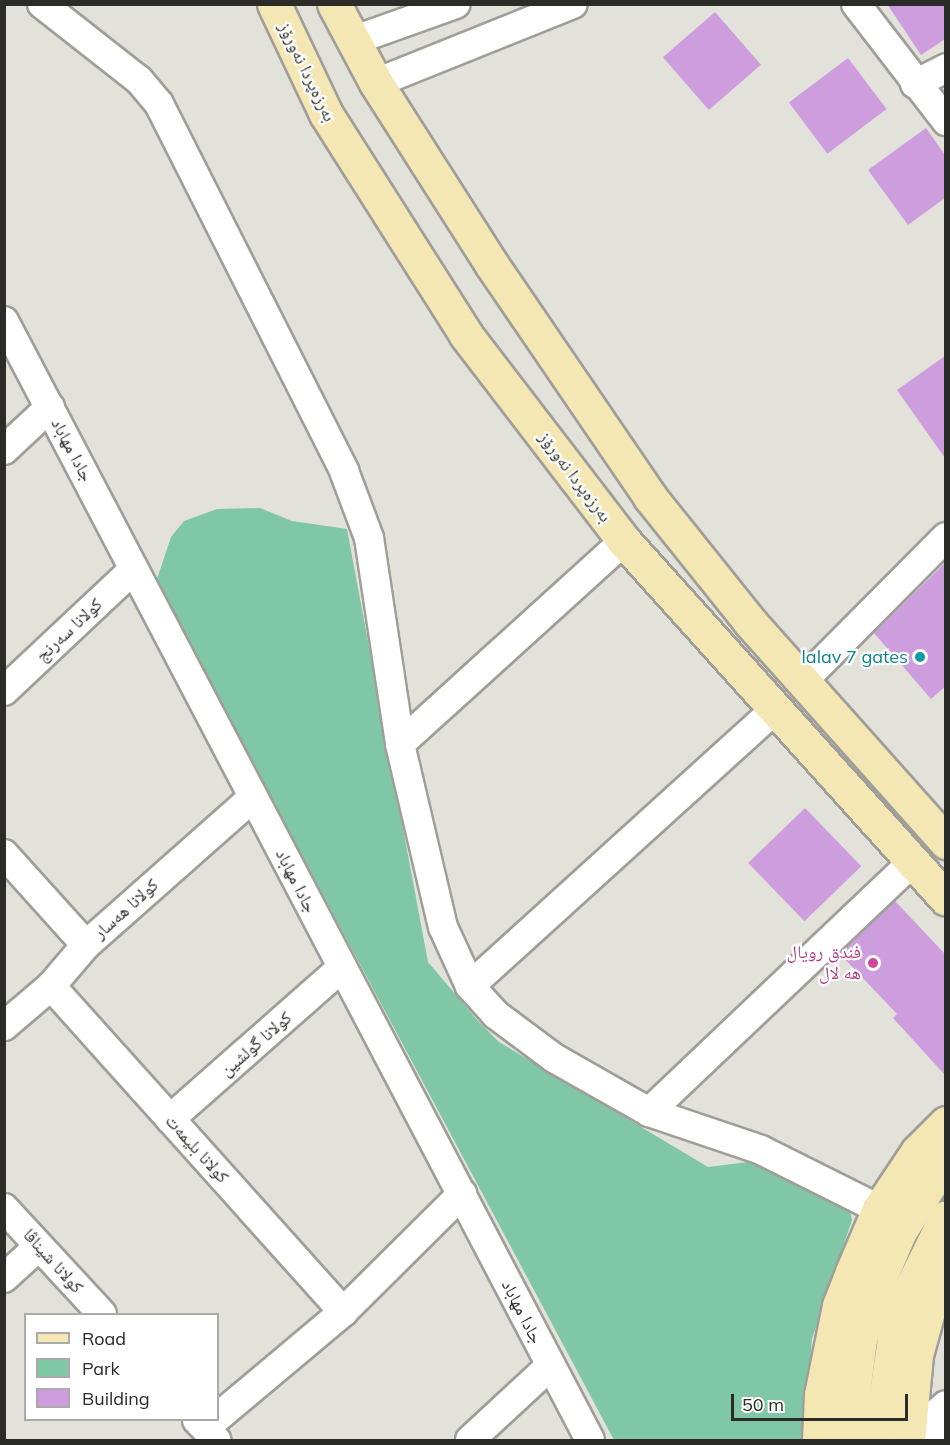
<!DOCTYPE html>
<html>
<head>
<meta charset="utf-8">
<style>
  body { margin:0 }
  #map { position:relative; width:950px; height:1445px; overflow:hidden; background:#e2e1da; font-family:Mulish,"Noto Naskh Arabic",sans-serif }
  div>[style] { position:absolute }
  .green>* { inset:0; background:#80c7a7 }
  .building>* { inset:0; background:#ce9dde; transform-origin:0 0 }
  .roads { filter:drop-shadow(2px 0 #9f9e98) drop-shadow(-2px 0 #9f9e98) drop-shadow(0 2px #9f9e98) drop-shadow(0 -2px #9f9e98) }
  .minor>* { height:28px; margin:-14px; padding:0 14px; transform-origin:14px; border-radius:14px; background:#fff }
  .major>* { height:33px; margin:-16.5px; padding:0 16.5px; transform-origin:16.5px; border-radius:16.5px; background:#f4e7b4 }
  .dots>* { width:16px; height:16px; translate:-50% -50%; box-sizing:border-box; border:3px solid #fff; border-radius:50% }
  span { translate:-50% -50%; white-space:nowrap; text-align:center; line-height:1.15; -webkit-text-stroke:4.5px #fff; paint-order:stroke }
  .street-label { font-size:18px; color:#2b2b28 }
  .culture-label { font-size:18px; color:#0d838f }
  .right { translate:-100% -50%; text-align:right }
  .hotel-label { font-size:18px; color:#b23c85 }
  .frame { position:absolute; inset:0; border:6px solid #2b2b28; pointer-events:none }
  .legend { position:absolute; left:24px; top:1313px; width:195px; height:108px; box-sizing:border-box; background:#fff; border:2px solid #aaaaa9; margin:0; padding:8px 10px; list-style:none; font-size:18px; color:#2b2b28 }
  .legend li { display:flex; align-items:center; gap:12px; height:30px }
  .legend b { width:30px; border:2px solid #aaaaa9 }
  .scale { position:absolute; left:731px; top:1394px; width:177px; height:27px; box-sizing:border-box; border:3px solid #2b2b28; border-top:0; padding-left:8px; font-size:18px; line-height:21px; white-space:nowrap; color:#2b2b28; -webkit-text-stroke:4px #fff; paint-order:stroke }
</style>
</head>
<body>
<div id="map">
  <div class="green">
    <i style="clip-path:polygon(260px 508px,292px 521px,347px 529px,428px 962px,478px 1021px,499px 1042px,708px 1167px,772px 1159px,848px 1202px,852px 1220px,812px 1339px,804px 1440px,614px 1440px,156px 582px,171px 537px,184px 521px,217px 509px)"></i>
  </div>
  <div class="building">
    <i style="clip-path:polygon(887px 4px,945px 4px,945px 39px,921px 55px)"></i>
    <i style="left:715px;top:12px;width:70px;height:69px;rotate:49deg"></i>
    <i style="left:848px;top:58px;width:64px;height:74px;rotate:53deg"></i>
    <i style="clip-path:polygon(926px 128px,945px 155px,945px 198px,908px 225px,868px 170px)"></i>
    <i style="clip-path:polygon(945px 356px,945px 458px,897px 390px)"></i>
    <i style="clip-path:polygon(945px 563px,945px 687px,931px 699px,874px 633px)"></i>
    <i style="left:805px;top:808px;width:81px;height:79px;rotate:46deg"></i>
    <i style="clip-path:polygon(895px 901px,945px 954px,945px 1075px,893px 1018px,897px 1014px,840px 954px)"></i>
  </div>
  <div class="roads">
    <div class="minor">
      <i style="left:42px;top:4px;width:123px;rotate:38.1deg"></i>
      <i style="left:139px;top:80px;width:31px;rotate:50deg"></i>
      <i style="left:159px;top:104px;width:411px;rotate:63.2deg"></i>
      <i style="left:344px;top:471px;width:72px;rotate:69.5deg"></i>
      <i style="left:369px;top:538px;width:208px;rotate:81.4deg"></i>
      <i style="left:400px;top:744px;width:188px;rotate:76.8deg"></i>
      <i style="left:443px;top:927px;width:65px;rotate:65.4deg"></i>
      <i style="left:470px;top:986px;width:38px;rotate:48deg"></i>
      <i style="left:495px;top:1014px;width:74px;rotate:36.7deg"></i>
      <i style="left:554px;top:1058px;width:109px;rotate:29.6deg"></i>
      <i style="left:649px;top:1112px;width:118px;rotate:18.7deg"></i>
      <i style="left:761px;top:1150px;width:132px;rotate:26.6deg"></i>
      <i style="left:856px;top:4px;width:148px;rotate:52.4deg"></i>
      <i style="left:352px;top:41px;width:110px;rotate:-19.6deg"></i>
      <i style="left:376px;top:83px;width:212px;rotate:-21.9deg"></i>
      <i style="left:915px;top:84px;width:35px;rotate:-27deg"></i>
      <i style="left:4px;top:321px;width:1263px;rotate:62.36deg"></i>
      <i style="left:4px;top:450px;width:63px;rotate:-43.1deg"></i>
      <i style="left:802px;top:682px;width:204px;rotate:-45.2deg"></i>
      <i style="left:4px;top:691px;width:178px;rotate:-43.2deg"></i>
      <i style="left:400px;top:744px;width:302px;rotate:-42.2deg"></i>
      <i style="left:4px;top:854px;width:122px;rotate:48deg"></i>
      <i style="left:51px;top:986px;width:438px;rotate:48.1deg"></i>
      <i style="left:470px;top:986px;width:412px;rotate:-42.2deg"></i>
      <i style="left:4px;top:1026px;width:62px;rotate:-40.4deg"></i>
      <i style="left:51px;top:986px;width:54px;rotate:-49.5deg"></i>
      <i style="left:86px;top:945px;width:223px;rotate:-41.5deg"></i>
      <i style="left:649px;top:1112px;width:363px;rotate:-43.5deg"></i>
      <i style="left:170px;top:1119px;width:228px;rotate:-41.4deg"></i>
      <i style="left:4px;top:1208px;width:144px;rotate:47.2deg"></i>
      <i style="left:4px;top:1278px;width:47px;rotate:-42.4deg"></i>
      <i style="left:218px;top:1417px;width:163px;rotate:-40deg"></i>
      <i style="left:343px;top:1312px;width:168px;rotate:-44.8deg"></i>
      <i style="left:197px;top:1420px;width:28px;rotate:46deg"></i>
      <i style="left:470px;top:1440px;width:109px;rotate:-42.8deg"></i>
      <i style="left:932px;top:1440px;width:26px;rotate:-81deg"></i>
      <i style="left:936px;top:1414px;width:13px;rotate:-42deg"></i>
    </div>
    <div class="major">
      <i style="left:274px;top:4px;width:122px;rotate:64.7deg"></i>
      <i style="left:326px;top:114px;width:262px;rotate:57.6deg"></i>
      <i style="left:466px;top:335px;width:260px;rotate:52.5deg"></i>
      <i style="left:624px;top:541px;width:481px;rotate:48deg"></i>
      <i style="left:334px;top:4px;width:89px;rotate:62deg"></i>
      <i style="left:376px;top:83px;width:216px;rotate:57.5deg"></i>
      <i style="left:492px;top:265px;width:281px;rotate:55.7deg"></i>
      <i style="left:650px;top:497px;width:160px;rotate:51.3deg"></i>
      <i style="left:750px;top:622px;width:295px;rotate:48.3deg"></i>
      <i style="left:819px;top:1440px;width:45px;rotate:-87.5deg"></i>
      <i style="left:821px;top:1395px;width:91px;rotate:-78.6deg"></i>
      <i style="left:839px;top:1306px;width:36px;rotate:-69deg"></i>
      <i style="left:852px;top:1272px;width:69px;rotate:-66.8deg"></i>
      <i style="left:879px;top:1209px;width:69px;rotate:-56.3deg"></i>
      <i style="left:917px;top:1152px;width:41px;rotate:-45deg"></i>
      <i style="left:847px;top:1440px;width:102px;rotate:-82.7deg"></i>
      <i style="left:860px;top:1339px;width:62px;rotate:-72.1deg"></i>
      <i style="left:879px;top:1280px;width:53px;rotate:-66.8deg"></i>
      <i style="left:900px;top:1231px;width:85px;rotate:-57.4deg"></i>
      <i style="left:879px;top:1440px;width:103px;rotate:-81.6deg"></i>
      <i style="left:894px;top:1338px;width:51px;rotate:-71.6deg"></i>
      <i style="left:910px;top:1290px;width:81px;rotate:-63.7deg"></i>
      <i style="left:908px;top:1440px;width:85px;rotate:-84.6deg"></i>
      <i style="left:916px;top:1355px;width:46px;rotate:-74.7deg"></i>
      <i style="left:928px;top:1311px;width:40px;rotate:-63.4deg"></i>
    </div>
  </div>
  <div class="dots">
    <i style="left:920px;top:657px;background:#0f9aa8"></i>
    <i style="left:873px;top:963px;background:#d1479c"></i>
  </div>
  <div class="street-label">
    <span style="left:307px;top:72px;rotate:64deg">بەرزەپردا نەورۆز</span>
    <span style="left:72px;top:450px;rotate:62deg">جادا مهاباد</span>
    <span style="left:575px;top:477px;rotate:53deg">بەرزەپردا نەورۆز</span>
    <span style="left:69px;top:630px;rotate:-43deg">کولانا سەرنج</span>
    <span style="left:296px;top:881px;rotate:63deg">جادا مهاباد</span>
    <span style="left:126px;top:909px;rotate:-42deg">کولانا هه‌سار</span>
    <span style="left:256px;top:1044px;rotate:-41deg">کولانا گولشین</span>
    <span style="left:197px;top:1149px;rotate:48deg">کولانا بلیمه‌ت</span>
    <span style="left:53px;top:1261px;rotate:48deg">کولانا شیناڤا</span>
    <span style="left:522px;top:1312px;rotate:63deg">جادا مهاباد</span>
  </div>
  <div class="culture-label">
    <span class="right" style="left:908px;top:657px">lalav 7 gates</span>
  </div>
  <div class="hotel-label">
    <span class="right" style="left:861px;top:963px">فندق رويال<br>هه لال</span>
  </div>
  <div class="frame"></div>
  <ul class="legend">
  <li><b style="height:8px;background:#f4e7b4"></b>Road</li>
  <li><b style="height:16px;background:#80c7a7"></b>Park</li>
  <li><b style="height:16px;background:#ce9dde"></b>Building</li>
  </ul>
  <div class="scale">50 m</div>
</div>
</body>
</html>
